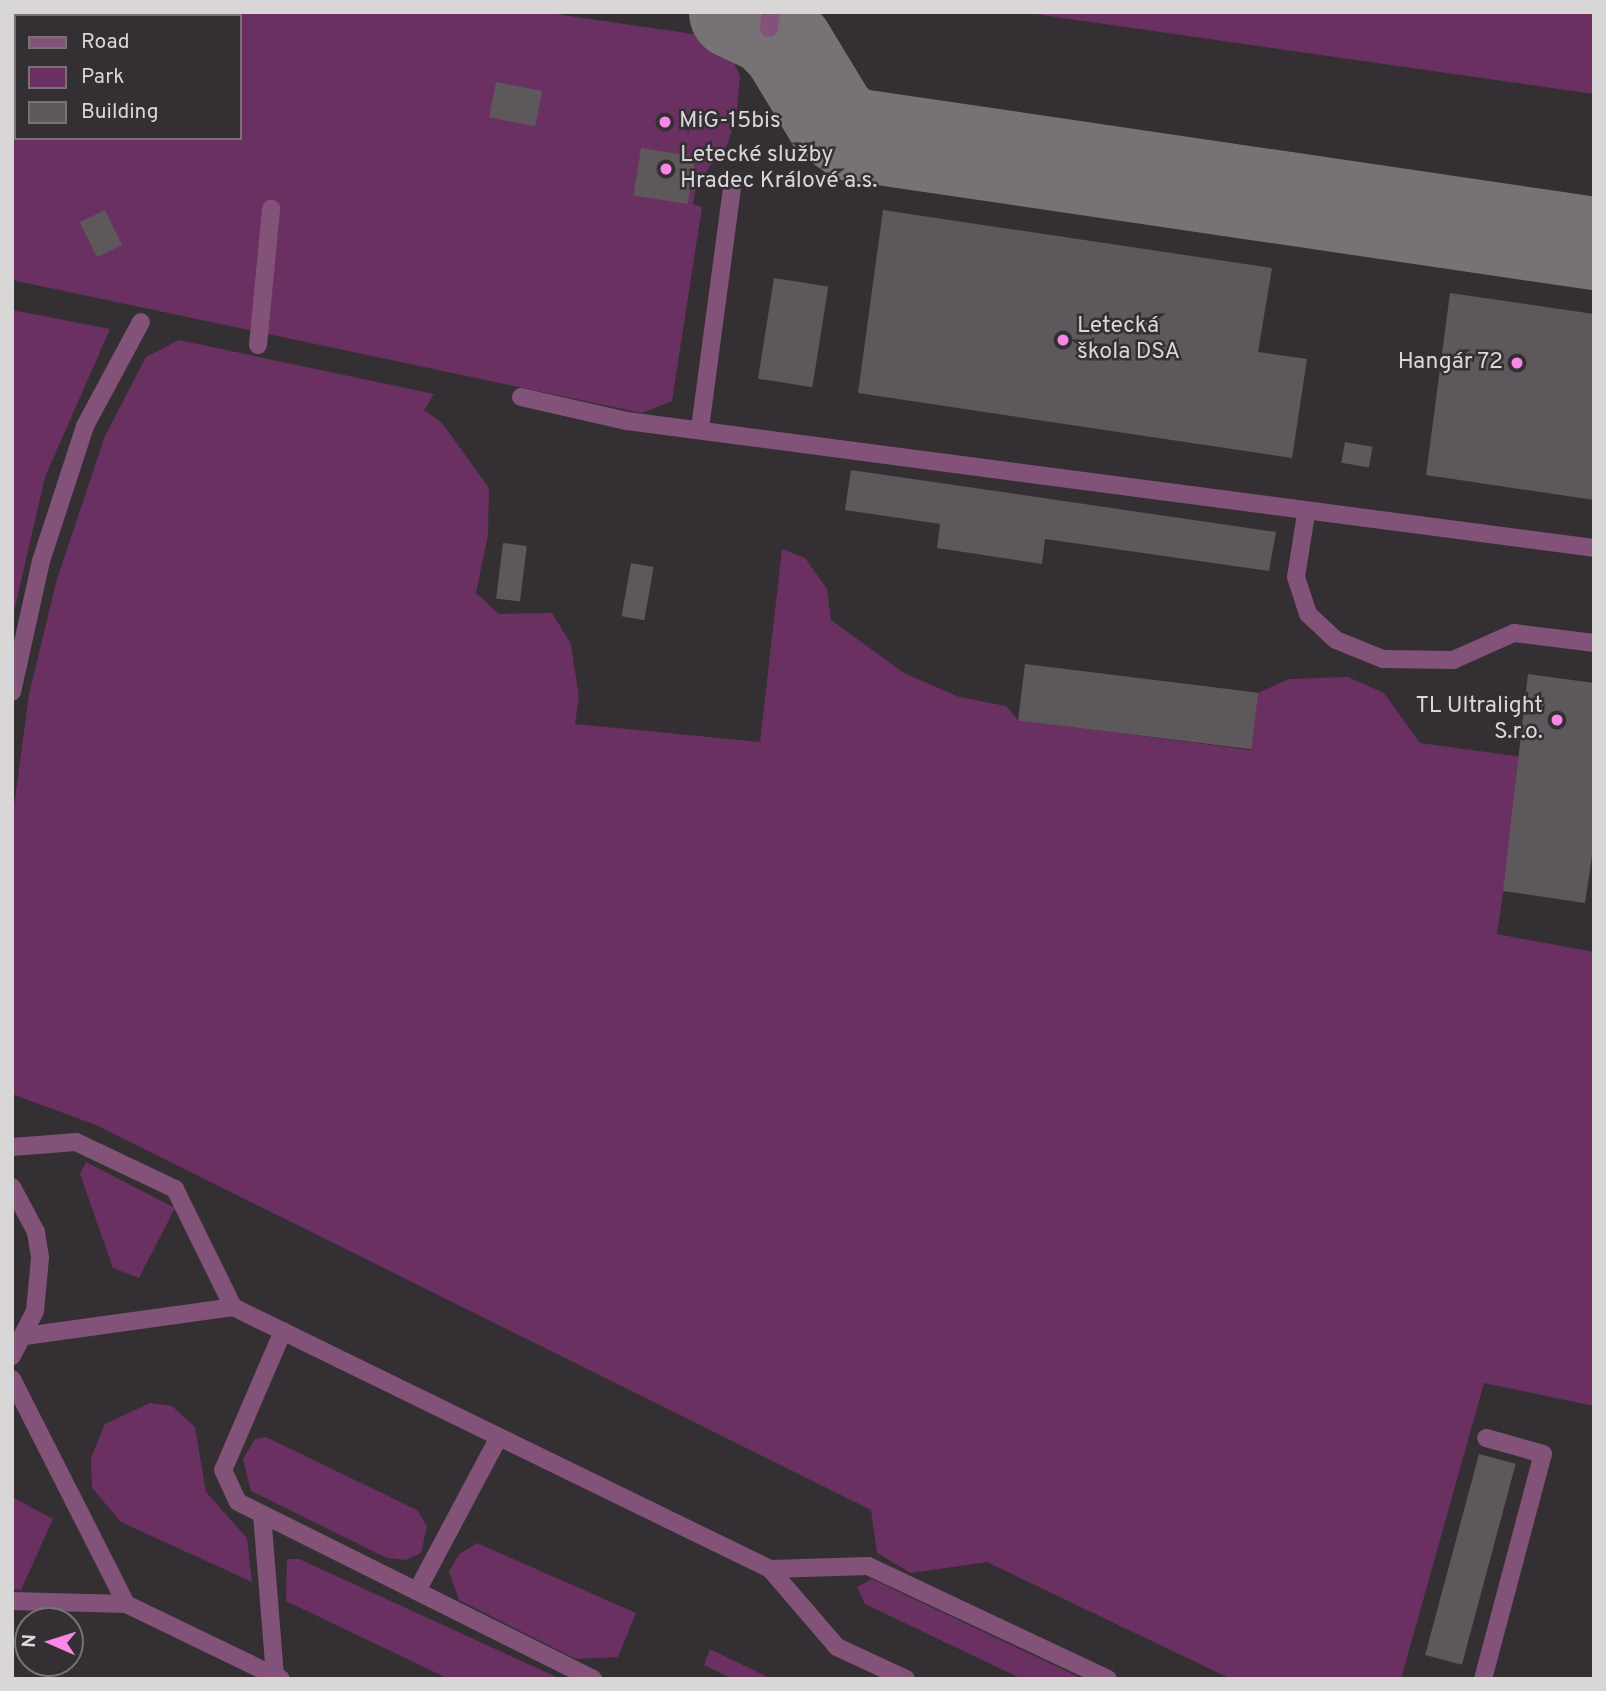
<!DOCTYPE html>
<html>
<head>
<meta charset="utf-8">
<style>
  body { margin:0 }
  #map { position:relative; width:1606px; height:1691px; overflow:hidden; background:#342f33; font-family:Overpass,sans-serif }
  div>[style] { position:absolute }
  .green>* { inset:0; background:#6a3061 }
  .taxiway>* { height:93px; margin:-46.5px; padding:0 46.5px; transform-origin:46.5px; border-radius:46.5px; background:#767275 }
  .building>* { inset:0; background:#5d585c; transform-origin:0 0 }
  .minor>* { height:18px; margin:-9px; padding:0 9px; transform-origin:9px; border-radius:9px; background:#825279 }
  .dots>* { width:19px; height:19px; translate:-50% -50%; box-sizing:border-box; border:4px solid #342f33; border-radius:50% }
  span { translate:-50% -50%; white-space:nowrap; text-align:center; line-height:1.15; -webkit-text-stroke:5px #342f33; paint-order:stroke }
  .poi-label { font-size:23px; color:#d9d6d8 }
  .left { translate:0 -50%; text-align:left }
  .right { translate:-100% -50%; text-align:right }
  .frame { position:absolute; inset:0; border:14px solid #d9d6d8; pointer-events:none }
  .legend { position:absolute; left:14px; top:14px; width:228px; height:126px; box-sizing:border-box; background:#342f33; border:2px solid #767275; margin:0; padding:9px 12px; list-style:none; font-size:21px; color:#d9d6d8 }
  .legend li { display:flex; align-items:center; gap:14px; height:35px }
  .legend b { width:35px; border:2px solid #767275 }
  .north { position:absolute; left:14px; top:1607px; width:70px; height:70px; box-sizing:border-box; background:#342f33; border:2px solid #767275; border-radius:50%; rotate:273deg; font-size:19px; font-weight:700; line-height:28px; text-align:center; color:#d9d6d8 }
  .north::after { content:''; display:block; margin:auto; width:24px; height:32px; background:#fa87e6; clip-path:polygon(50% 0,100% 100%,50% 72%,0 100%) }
</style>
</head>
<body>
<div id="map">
  <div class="green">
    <i style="clip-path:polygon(evenodd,12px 12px,542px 12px,700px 35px,728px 49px,740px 76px,736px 118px,727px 145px,697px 183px,693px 204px,702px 207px,672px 401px,642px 413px,12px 280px,12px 12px,16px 16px,240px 16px,240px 138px,16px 138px,16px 16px)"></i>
    <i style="clip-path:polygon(1021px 12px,1594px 12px,1594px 94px)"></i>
    <i style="clip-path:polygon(12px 310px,110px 329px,45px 477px,12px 620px)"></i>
    <i style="clip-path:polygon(179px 340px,434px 394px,424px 410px,442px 423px,489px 488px,488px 535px,476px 593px,499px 614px,552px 613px,571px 644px,579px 697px,575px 724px,760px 742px,782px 549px,805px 558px,827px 589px,831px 620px,904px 673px,959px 697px,1006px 706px,1018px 720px,1250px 750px,1258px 693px,1289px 679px,1348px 677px,1384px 693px,1420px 743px,1523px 757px,1497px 934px,1594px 952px,1594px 1406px,1484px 1383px,1401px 1679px,1231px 1679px,987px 1562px,911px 1573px,877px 1553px,871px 1510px,96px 1125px,12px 1094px,12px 822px,29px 694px,57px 579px,105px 436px,146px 357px)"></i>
    <i style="clip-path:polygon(86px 1162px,175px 1208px,139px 1278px,113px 1268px,80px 1174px)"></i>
    <i style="clip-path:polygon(150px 1403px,172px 1406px,195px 1427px,206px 1492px,247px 1538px,252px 1582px,121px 1522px,92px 1488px,91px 1458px,105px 1424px)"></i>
    <i style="clip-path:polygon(266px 1437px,417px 1510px,427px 1526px,421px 1553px,406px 1560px,387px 1558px,251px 1491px,243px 1459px,255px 1439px)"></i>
    <i style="clip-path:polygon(12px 1497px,53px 1519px,21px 1590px,12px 1589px)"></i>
    <i style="clip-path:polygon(477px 1543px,636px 1613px,618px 1657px,576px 1659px,459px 1600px,449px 1572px,459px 1554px)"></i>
    <i style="clip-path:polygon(287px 1559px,299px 1559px,561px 1679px,449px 1679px,286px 1601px)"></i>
    <i style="clip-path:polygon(872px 1579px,1083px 1679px,1022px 1679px,865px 1604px,857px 1587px)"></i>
    <i style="clip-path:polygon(710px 1649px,772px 1679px,733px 1679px,704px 1665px)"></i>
  </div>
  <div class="taxiway">
    <i style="left:735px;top:12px;width:38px;rotate:25deg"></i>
    <i style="left:769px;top:28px;width:25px;rotate:45deg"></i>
    <i style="left:787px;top:46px;width:87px;rotate:58.7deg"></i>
    <i style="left:832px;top:120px;width:24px;rotate:35deg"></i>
    <i style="left:852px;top:134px;width:750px;rotate:8.36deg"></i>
  </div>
  <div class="building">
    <i style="left:496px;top:82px;width:47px;height:36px;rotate:11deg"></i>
    <i style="left:641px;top:148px;width:55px;height:48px;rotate:9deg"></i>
    <i style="left:105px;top:210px;width:39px;height:28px;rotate:64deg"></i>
    <i style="clip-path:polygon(883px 210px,1272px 268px,1258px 352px,1307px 359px,1292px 458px,858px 393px)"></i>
    <i style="left:774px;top:278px;width:55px;height:102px;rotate:9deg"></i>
    <i style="clip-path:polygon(1450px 293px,1594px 314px,1594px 500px,1426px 475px)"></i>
    <i style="left:1345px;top:442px;width:28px;height:21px;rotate:10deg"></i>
    <i style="clip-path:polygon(851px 470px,1276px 532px,1269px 571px,1045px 539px,1042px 564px,937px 548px,940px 524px,845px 510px)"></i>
    <i style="left:503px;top:543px;width:24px;height:56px;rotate:7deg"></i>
    <i style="left:631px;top:563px;width:23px;height:54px;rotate:10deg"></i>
    <i style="left:1025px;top:664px;width:235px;height:57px;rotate:7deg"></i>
    <i style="clip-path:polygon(1528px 674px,1594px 683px,1594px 843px,1585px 903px,1503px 891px)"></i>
    <i style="left:1479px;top:1454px;width:38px;height:208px;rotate:15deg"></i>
  </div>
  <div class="minor">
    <i style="left:769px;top:28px;width:16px;rotate:-83deg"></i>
    <i style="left:258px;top:345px;width:137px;rotate:-84.5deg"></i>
    <i style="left:521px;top:397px;width:109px;rotate:12.8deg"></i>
    <i style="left:627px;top:421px;width:975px;rotate:7.48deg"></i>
    <i style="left:700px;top:428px;width:242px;rotate:-82.4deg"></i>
    <i style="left:1306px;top:514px;width:64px;rotate:99deg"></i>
    <i style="left:1296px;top:577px;width:39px;rotate:72deg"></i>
    <i style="left:1308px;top:614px;width:38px;rotate:43deg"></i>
    <i style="left:1336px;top:640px;width:51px;rotate:22deg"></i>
    <i style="left:1383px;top:659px;width:70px;rotate:0.8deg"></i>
    <i style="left:1453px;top:660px;width:67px;rotate:-23.9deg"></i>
    <i style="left:1514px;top:633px;width:81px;rotate:7.1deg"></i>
    <i style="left:12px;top:692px;width:134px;rotate:-77.5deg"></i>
    <i style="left:41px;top:561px;width:142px;rotate:-71.9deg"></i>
    <i style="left:85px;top:426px;width:118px;rotate:-61.7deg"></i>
    <i style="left:12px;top:1147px;width:64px;rotate:-4.5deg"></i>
    <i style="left:76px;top:1142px;width:110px;rotate:25.4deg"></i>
    <i style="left:175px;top:1189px;width:131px;rotate:63.8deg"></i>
    <i style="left:12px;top:1187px;width:51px;rotate:61.9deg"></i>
    <i style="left:36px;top:1232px;width:26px;rotate:81deg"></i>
    <i style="left:40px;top:1258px;width:53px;rotate:95.4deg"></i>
    <i style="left:35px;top:1311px;width:51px;rotate:117.1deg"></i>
    <i style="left:283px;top:1331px;width:151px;rotate:113.3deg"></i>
    <i style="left:223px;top:1470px;width:35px;rotate:65deg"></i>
    <i style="left:238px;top:1502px;width:397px;rotate:26.5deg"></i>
    <i style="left:25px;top:1336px;width:210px;rotate:-7.9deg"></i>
    <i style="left:233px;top:1307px;width:598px;rotate:26.01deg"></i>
    <i style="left:770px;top:1569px;width:103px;rotate:49.3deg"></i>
    <i style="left:837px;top:1647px;width:76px;rotate:24.9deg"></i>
    <i style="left:12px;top:1379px;width:252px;rotate:63.1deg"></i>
    <i style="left:262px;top:1514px;width:163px;rotate:85.4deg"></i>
    <i style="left:770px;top:1569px;width:98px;rotate:-1.8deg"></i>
    <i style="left:868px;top:1566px;width:265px;rotate:25.2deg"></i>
    <i style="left:417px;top:1591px;width:174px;rotate:-62deg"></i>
    <i style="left:12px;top:1601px;width:114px;rotate:1.5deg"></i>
    <i style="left:126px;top:1604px;width:172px;rotate:25.8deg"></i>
    <i style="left:1483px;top:1679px;width:233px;rotate:-75.1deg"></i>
    <i style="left:1543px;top:1454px;width:59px;rotate:-164.3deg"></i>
  </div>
  <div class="dots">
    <i style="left:665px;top:122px;background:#fa87e6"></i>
    <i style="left:666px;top:169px;background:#fa87e6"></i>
    <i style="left:1063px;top:340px;background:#fa87e6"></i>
    <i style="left:1517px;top:363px;background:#fa87e6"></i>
    <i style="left:1557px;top:720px;background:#fa87e6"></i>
  </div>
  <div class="poi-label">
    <span class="left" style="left:679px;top:122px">MiG-15bis</span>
    <span class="left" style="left:680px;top:169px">Letecké služby<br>Hradec Králové a.s.</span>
    <span class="left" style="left:1077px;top:340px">Letecká<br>škola DSA</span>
    <span class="right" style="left:1503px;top:363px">Hangár 72</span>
    <span class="right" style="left:1543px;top:720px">TL Ultralight<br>S.r.o.</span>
  </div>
  <div class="frame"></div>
  <ul class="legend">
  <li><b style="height:9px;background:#825279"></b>Road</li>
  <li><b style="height:19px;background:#6a3061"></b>Park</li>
  <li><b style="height:19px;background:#5d585c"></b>Building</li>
  </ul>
  <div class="north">N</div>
</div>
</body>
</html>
